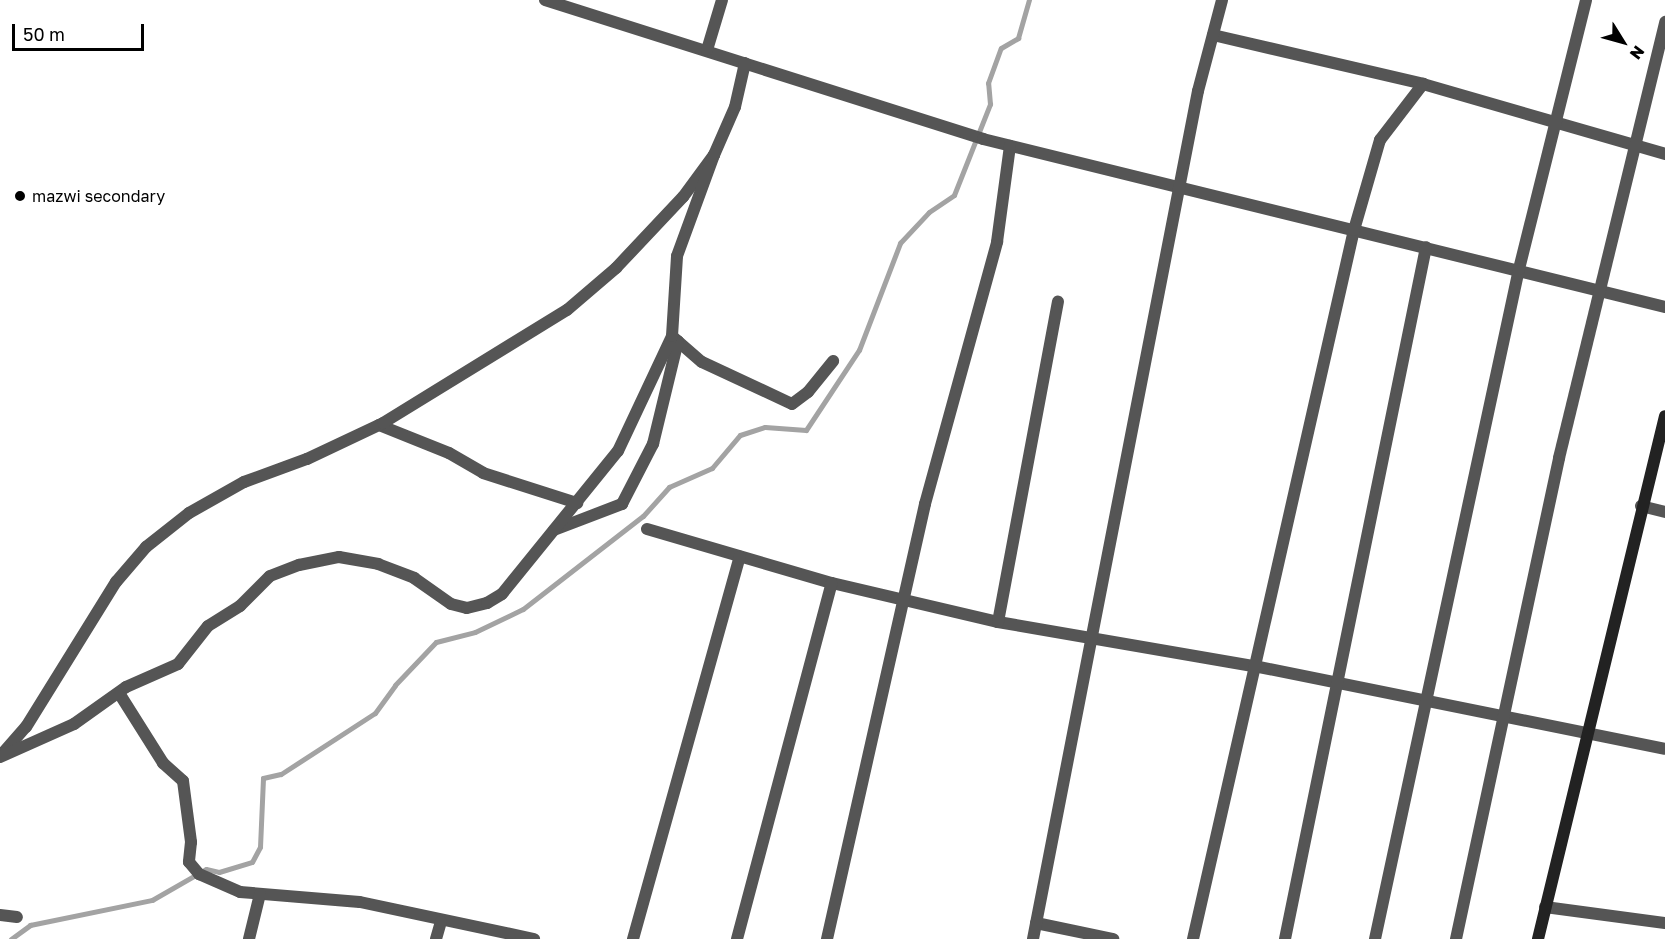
<!DOCTYPE html>
<html>
<head>
<meta charset="utf-8">
<style>
  body { margin:0 }
  #map { position:relative; width:1665px; height:939px; overflow:hidden; background:#fff; font-family:"Golos Text",sans-serif }
  div>[style] { position:absolute }
  .stream>* { height:5px; margin:-2.5px; padding:0 2.5px; transform-origin:2.5px; border-radius:2.5px; background:#a3a3a3 }
  .street>* { height:12px; margin:-6px; padding:0 6px; transform-origin:6px; border-radius:6px; background:#555 }
  .secondary>* { height:12px; margin:-6px; padding:0 6px; transform-origin:6px; border-radius:6px; background:#222 }
  .dots>* { width:16px; height:16px; translate:-50% -50%; box-sizing:border-box; border:3px solid #fff; border-radius:50% }
  span { translate:-50% -50%; white-space:nowrap; text-align:center; line-height:1.15; -webkit-text-stroke:4.5px #fff; paint-order:stroke }
  .poi-label { font-size:16px; color:#000 }
  .left { translate:0 -50%; text-align:left }
  .north { position:absolute; left:1593px; top:12px; width:60px; height:60px; -webkit-text-stroke:4px #fff; paint-order:stroke; rotate:127deg; font-size:16px; font-weight:700; line-height:24px; text-align:center; color:#000 }
  .north::after { content:''; display:block; margin:auto; width:21px; height:27px; background:#000; clip-path:polygon(50% 0,100% 100%,50% 72%,0 100%) }
  .scale { position:absolute; left:12px; top:24px; width:132px; height:27px; box-sizing:border-box; border:3px solid #000; border-top:0; padding-left:8px; font-size:18px; line-height:21px; white-space:nowrap; color:#000; -webkit-text-stroke:4px #fff; paint-order:stroke }
</style>
</head>
<body>
<div id="map">
  <div class="stream">
    <i style="left:11px;top:939px;width:24px;rotate:-36deg"></i>
    <i style="left:30px;top:925px;width:125px;rotate:-11.6deg"></i>
    <i style="left:152px;top:900px;width:62px;rotate:-29.9deg"></i>
    <i style="left:206px;top:869px;width:13px;rotate:13deg"></i>
    <i style="left:219px;top:872px;width:34px;rotate:-17deg"></i>
    <i style="left:252px;top:862px;width:17px;rotate:-62deg"></i>
    <i style="left:260px;top:847px;width:69px;rotate:-87.5deg"></i>
    <i style="left:263px;top:778px;width:18px;rotate:-13deg"></i>
    <i style="left:281px;top:774px;width:112px;rotate:-33deg"></i>
    <i style="left:375px;top:713px;width:34px;rotate:-54deg"></i>
    <i style="left:395px;top:685px;width:59px;rotate:-46.4deg"></i>
    <i style="left:436px;top:642px;width:40px;rotate:-14.4deg"></i>
    <i style="left:475px;top:632px;width:53px;rotate:-25.6deg"></i>
    <i style="left:523px;top:609px;width:152px;rotate:-37.8deg"></i>
    <i style="left:643px;top:516px;width:39px;rotate:-48deg"></i>
    <i style="left:669px;top:487px;width:47px;rotate:-23.8deg"></i>
    <i style="left:712px;top:468px;width:43px;rotate:-49.7deg"></i>
    <i style="left:740px;top:435px;width:26px;rotate:-18deg"></i>
    <i style="left:765px;top:427px;width:41px;rotate:4.2deg"></i>
    <i style="left:806px;top:430px;width:96px;rotate:-56.5deg"></i>
    <i style="left:859px;top:350px;width:115px;rotate:-69deg"></i>
    <i style="left:900px;top:243px;width:42px;rotate:-46.9deg"></i>
    <i style="left:929px;top:212px;width:30px;rotate:-34deg"></i>
    <i style="left:954px;top:195px;width:98px;rotate:-68.4deg"></i>
    <i style="left:990px;top:104px;width:21px;rotate:-95deg"></i>
    <i style="left:988px;top:83px;width:37px;rotate:-70deg"></i>
    <i style="left:1001px;top:48px;width:20px;rotate:-30deg"></i>
    <i style="left:1018px;top:38px;width:40px;rotate:-74deg"></i>
  </div>
  <div class="street">
    <i style="left:545px;top:0;width:460px;rotate:17.6deg"></i>
    <i style="left:983px;top:139px;width:702px;rotate:13.84deg"></i>
    <i style="left:1213px;top:35px;width:216px;rotate:13.1deg"></i>
    <i style="left:1423px;top:84px;width:252px;rotate:16.1deg"></i>
    <i style="left:707px;top:50px;width:52px;rotate:-73.3deg"></i>
    <i style="left:673px;top:337px;width:38px;rotate:41deg"></i>
    <i style="left:702px;top:362px;width:99px;rotate:25deg"></i>
    <i style="left:792px;top:404px;width:20px;rotate:-37deg"></i>
    <i style="left:808px;top:392px;width:40px;rotate:-51deg"></i>
    <i style="left:379px;top:425px;width:75px;rotate:21.8deg"></i>
    <i style="left:449px;top:453px;width:39px;rotate:30deg"></i>
    <i style="left:483px;top:473px;width:99px;rotate:17.7deg"></i>
    <i style="left:1641px;top:506px;width:25px;rotate:14deg"></i>
    <i style="left:647px;top:529px;width:193px;rotate:16.3deg"></i>
    <i style="left:832px;top:583px;width:171px;rotate:13.2deg"></i>
    <i style="left:998px;top:622px;width:260px;rotate:9.8deg"></i>
    <i style="left:1254px;top:666px;width:419px;rotate:11.4deg"></i>
    <i style="left:554px;top:530px;width:73px;rotate:-20.9deg"></i>
    <i style="left:622px;top:504px;width:68px;rotate:-62.7deg"></i>
    <i style="left:653px;top:444px;width:106px;rotate:-76.4deg"></i>
    <i style="left:998px;top:622px;width:326px;rotate:-79.4deg"></i>
    <i style="left:119px;top:693px;width:83px;rotate:57.8deg"></i>
    <i style="left:163px;top:763px;width:27px;rotate:42deg"></i>
    <i style="left:183px;top:781px;width:62px;rotate:82.5deg"></i>
    <i style="left:191px;top:842px;width:20px;rotate:96deg"></i>
    <i style="left:189px;top:862px;width:16px;rotate:50deg"></i>
    <i style="left:199px;top:874px;width:45px;rotate:23.7deg"></i>
    <i style="left:240px;top:892px;width:120px;rotate:4.8deg"></i>
    <i style="left:360px;top:902px;width:178px;rotate:12deg"></i>
    <i style="left:3px;top:753px;width:35px;rotate:-49deg"></i>
    <i style="left:26px;top:727px;width:171px;rotate:-58.2deg"></i>
    <i style="left:116px;top:582px;width:46px;rotate:-49.4deg"></i>
    <i style="left:146px;top:547px;width:55px;rotate:-38.3deg"></i>
    <i style="left:189px;top:513px;width:63px;rotate:-29.4deg"></i>
    <i style="left:244px;top:482px;width:67px;rotate:-20.1deg"></i>
    <i style="left:307px;top:459px;width:84px;rotate:-25.3deg"></i>
    <i style="left:383px;top:423px;width:216px;rotate:-31.6deg"></i>
    <i style="left:567px;top:310px;width:65px;rotate:-40.6deg"></i>
    <i style="left:616px;top:268px;width:98px;rotate:-46.7deg"></i>
    <i style="left:683px;top:197px;width:52px;rotate:-53.6deg"></i>
    <i style="left:714px;top:155px;width:52px;rotate:-66.4deg"></i>
    <i style="left:735px;top:107px;width:45px;rotate:-77.2deg"></i>
    <i style="left:0;top:757px;width:81px;rotate:-24deg"></i>
    <i style="left:74px;top:724px;width:64px;rotate:-35.4deg"></i>
    <i style="left:126px;top:687px;width:57px;rotate:-23.9deg"></i>
    <i style="left:178px;top:664px;width:48px;rotate:-51.7deg"></i>
    <i style="left:208px;top:626px;width:38px;rotate:-32deg"></i>
    <i style="left:240px;top:606px;width:42px;rotate:-45deg"></i>
    <i style="left:270px;top:576px;width:31px;rotate:-21deg"></i>
    <i style="left:299px;top:565px;width:41px;rotate:-11.3deg"></i>
    <i style="left:339px;top:557px;width:40px;rotate:10deg"></i>
    <i style="left:378px;top:564px;width:39px;rotate:21deg"></i>
    <i style="left:414px;top:578px;width:45px;rotate:35.1deg"></i>
    <i style="left:451px;top:604px;width:16px;rotate:14deg"></i>
    <i style="left:467px;top:608px;width:21px;rotate:-14deg"></i>
    <i style="left:487px;top:603px;width:17px;rotate:-31deg"></i>
    <i style="left:502px;top:594px;width:184px;rotate:-51deg"></i>
    <i style="left:618px;top:451px;width:127px;rotate:-64.8deg"></i>
    <i style="left:672px;top:336px;width:80px;rotate:-86.4deg"></i>
    <i style="left:677px;top:256px;width:108px;rotate:-69.9deg"></i>
    <i style="left:1545px;top:907px;width:121px;rotate:7.6deg"></i>
    <i style="left:0;top:915px;width:17px;rotate:7deg"></i>
    <i style="left:1036px;top:923px;width:79px;rotate:11.7deg"></i>
    <i style="left:249px;top:939px;width:46px;rotate:-76.3deg"></i>
    <i style="left:436px;top:939px;width:18px;rotate:-74deg"></i>
    <i style="left:633px;top:939px;width:397px;rotate:-74.4deg"></i>
    <i style="left:737px;top:939px;width:368px;rotate:-75.1deg"></i>
    <i style="left:827px;top:939px;width:446px;rotate:-77.3deg"></i>
    <i style="left:925px;top:504px;width:272px;rotate:-74.6deg"></i>
    <i style="left:997px;top:242px;width:97px;rotate:-82.3deg"></i>
    <i style="left:1033px;top:939px;width:864px;rotate:-78.99deg"></i>
    <i style="left:1198px;top:91px;width:94px;rotate:-75.2deg"></i>
    <i style="left:1193px;top:939px;width:727px;rotate:-77.21deg"></i>
    <i style="left:1354px;top:230px;width:94px;rotate:-73.9deg"></i>
    <i style="left:1380px;top:140px;width:71px;rotate:-52.5deg"></i>
    <i style="left:1285px;top:939px;width:706px;rotate:-78.48deg"></i>
    <i style="left:1375px;top:939px;width:685px;rotate:-77.87deg"></i>
    <i style="left:1519px;top:269px;width:277px;rotate:-76deg"></i>
    <i style="left:1456px;top:939px;width:492px;rotate:-77.9deg"></i>
    <i style="left:1559px;top:458px;width:449px;rotate:-76.3deg"></i>
  </div>
  <div class="secondary">
    <i style="left:1538px;top:939px;width:538px;rotate:-76.35deg"></i>
  </div>
  <div class="dots">
    <i style="left:20px;top:196px;background:#000"></i>
  </div>
  <div class="poi-label">
    <span class="left" style="left:32px;top:196px">mazwi secondary</span>
  </div>
  <div class="north">N</div>
  <div class="scale">50 m</div>
</div>
</body>
</html>
